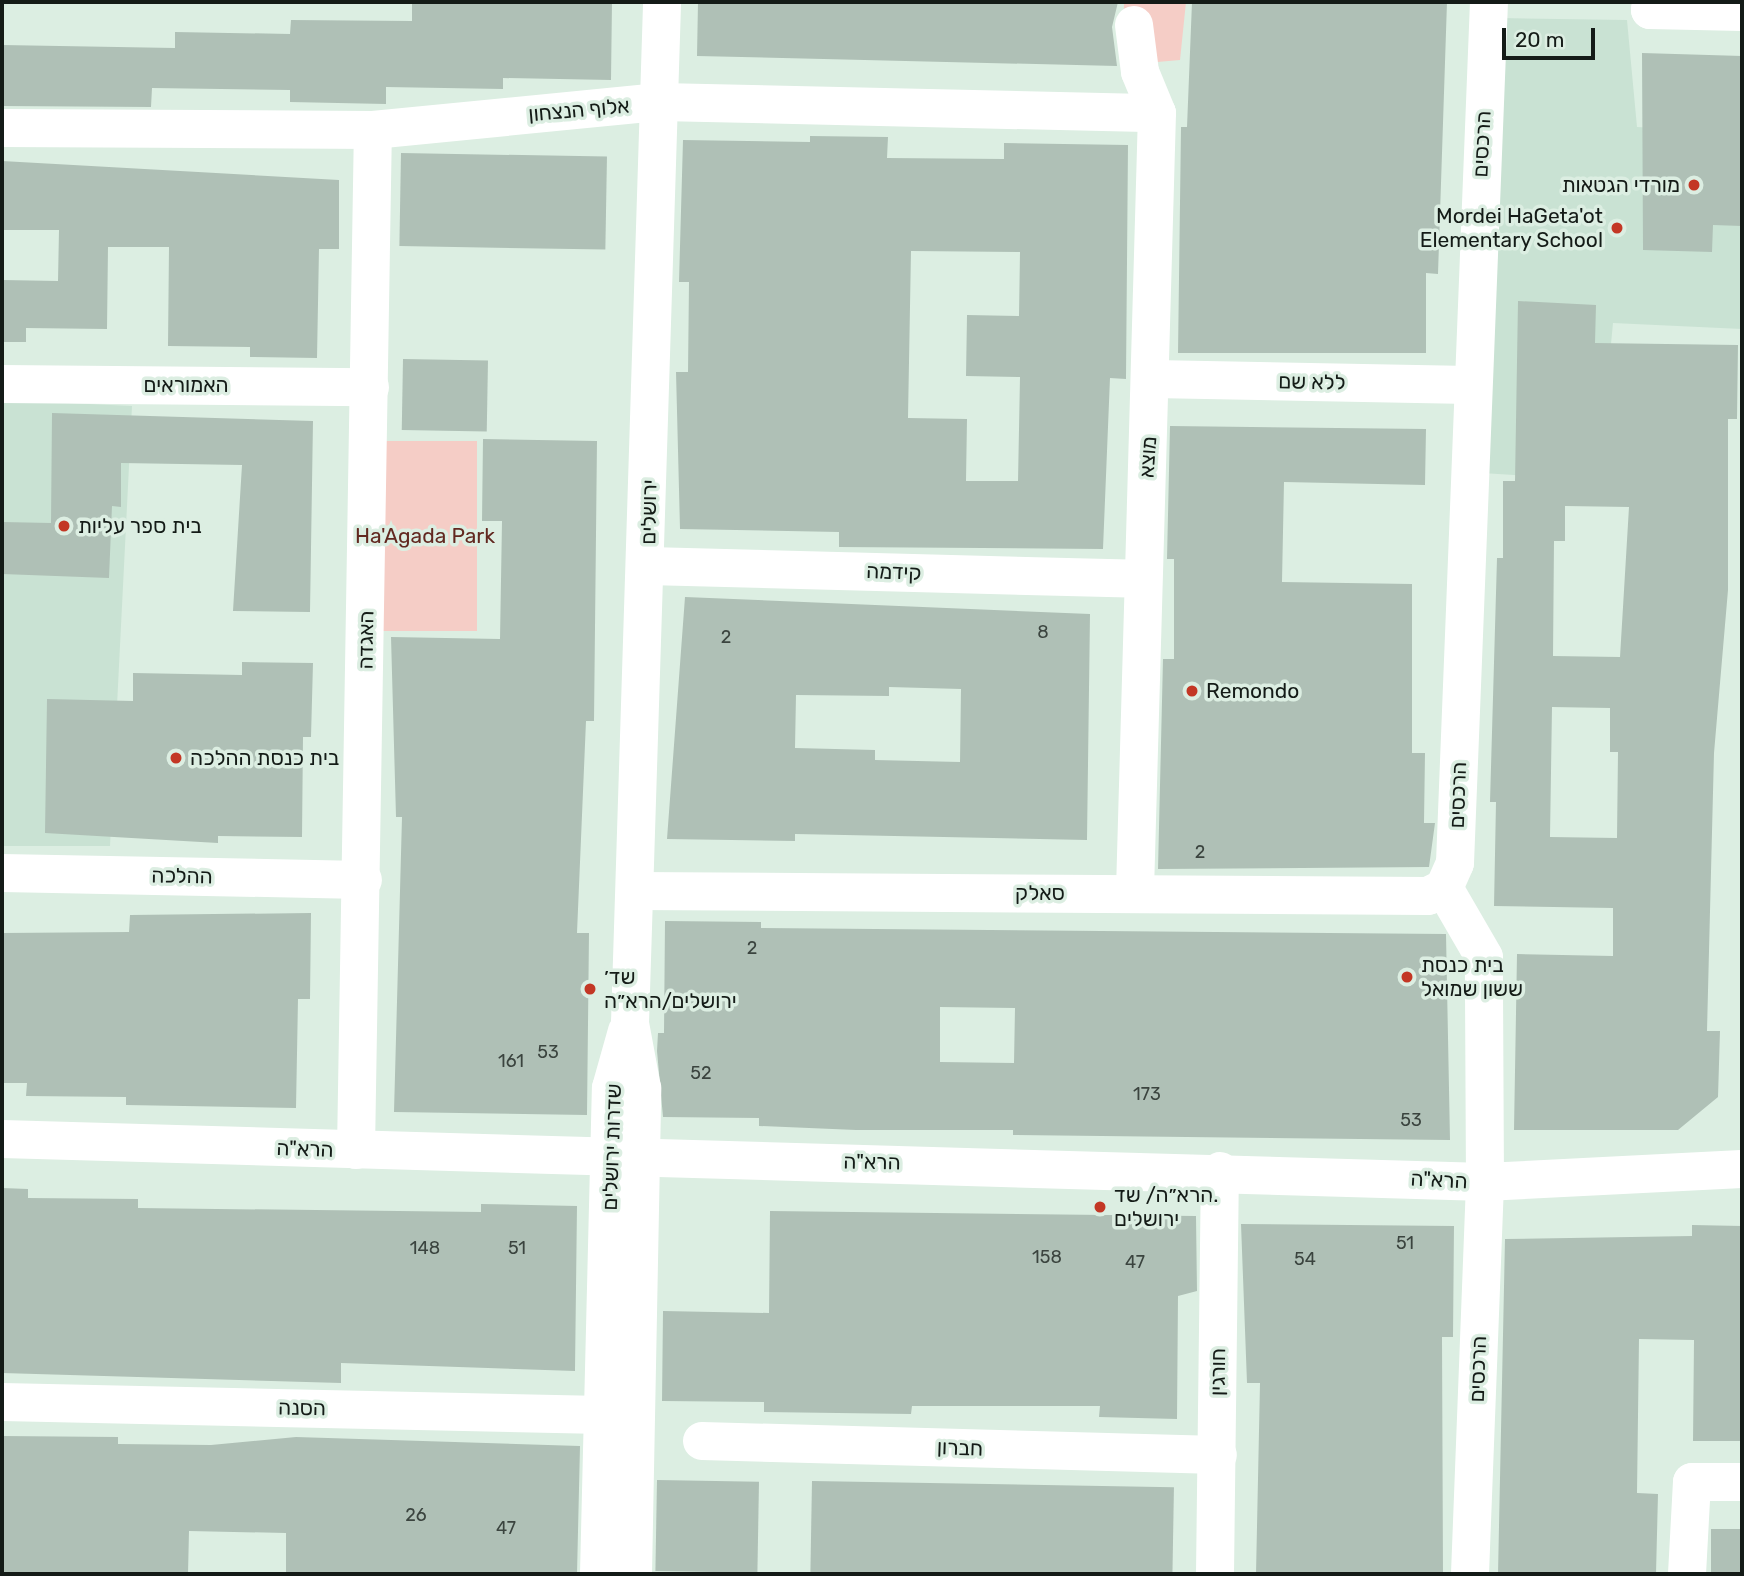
<!DOCTYPE html>
<html>
<head>
<meta charset="utf-8">
<style>
  body { margin:0 }
  #map { position:relative; width:1744px; height:1576px; overflow:hidden; background:#dceee2; font-family:Rubik,"Noto Sans Hebrew",sans-serif }
  div>[style] { position:absolute }
  .built>* { inset:0; background:#c9e2d3 }
  .green>* { inset:0; background:#f5cdc6; transform-origin:0 0 }
  .building>* { inset:0; background:#afc0b6; transform-origin:0 0 }
  .minor>* { height:38px; margin:-19px; padding:0 19px; transform-origin:19px; border-radius:19px; background:#fff }
  .dots>* { width:19px; height:19px; translate:-50% -50%; box-sizing:border-box; border:4px solid #dceee2; border-radius:50% }
  span { translate:-50% -50%; white-space:nowrap; text-align:center; line-height:1.15; -webkit-text-stroke:7px #dceee2; paint-order:stroke }
  .number-label { font-size:18px; color:#3b443f }
  .number-label span { -webkit-text-stroke-width:0 }
  .street-label { font-size:21px; color:#141b17 }
  .poi-label { font-size:21px; color:#141b17 }
  .right { translate:-100% -50%; text-align:right }
  .left { translate:0 -50%; text-align:left }
  .park-label { font-size:21px; color:#622820 }
  .frame { position:absolute; inset:0; border:4px solid #141b17; pointer-events:none }
  .scale { position:absolute; left:1502px; top:28px; width:93px; height:32px; box-sizing:border-box; border:4px solid #141b17; border-top:0; padding-left:9px; font-size:21px; line-height:24px; white-space:nowrap; color:#141b17; -webkit-text-stroke:5px #dceee2; paint-order:stroke }
</style>
</head>
<body>
<div id="map">
  <div class="built">
    <i style="clip-path:polygon(1500px 18px,1627px 20px,1637px 127px,1742px 133px,1742px 329px,1613px 323px,1598px 480px,1482px 473px)"></i>
    <i style="clip-path:polygon(2px 400px,132px 406px,110px 846px,2px 846px)"></i>
  </div>
  <div class="green">
    <i style="clip-path:polygon(1124px 2px,1186px 2px,1180px 60px,1123px 65px)"></i>
    <i style="left:374px;top:441px;width:103px;height:190px"></i>
  </div>
  <div class="building">
    <i style="clip-path:polygon(612px 2px,611px 80px,503px 78px,503px 89px,386px 87px,386px 104px,290px 102px,290px 90px,152px 88px,151px 107px,2px 106px,2px 45px,175px 48px,175px 32px,290px 34px,291px 20px,412px 21px,412px 3px)"></i>
    <i style="clip-path:polygon(698px 2px,1118px 2px,1112px 27px,1117px 66px,697px 56px)"></i>
    <i style="clip-path:polygon(1192px 2px,1447px 2px,1438px 274px,1426px 273px,1426px 353px,1178px 353px,1181px 127px,1187px 127px)"></i>
    <i style="clip-path:polygon(1642px 53px,1742px 56px,1742px 226px,1713px 225px,1712px 252px,1643px 250px)"></i>
    <i style="clip-path:polygon(evenodd,810px 136px,888px 137px,887px 158px,1004px 159px,1004px 143px,1128px 145px,1126px 379px,1110px 378px,1103px 549px,839px 547px,839px 532px,680px 529px,676px 372px,688px 372px,689px 282px,679px 282px,683px 140px,810px 142px,810px 136px,911px 251px,1020px 252px,1019px 316px,967px 315px,966px 376px,1020px 377px,1018px 481px,966px 481px,967px 419px,908px 418px,911px 251px)"></i>
    <i style="left:401px;top:153px;width:206px;height:93px;rotate:1deg"></i>
    <i style="clip-path:polygon(2px 161px,339px 180px,339px 249px,319px 249px,317px 358px,250px 357px,250px 347px,168px 346px,169px 247px,108px 247px,107px 329px,26px 328px,26px 342px,2px 342px,2px 280px,58px 281px,59px 230px,2px 230px)"></i>
    <i style="clip-path:polygon(evenodd,1518px 301px,1596px 305px,1595px 343px,1738px 345px,1737px 419px,1728px 419px,1728px 590px,1714px 753px,1707px 1031px,1720px 1031px,1718px 1097px,1678px 1130px,1514px 1130px,1517px 954px,1613px 956px,1613px 908px,1494px 906px,1496px 802px,1490px 802px,1497px 558px,1503px 558px,1503px 481px,1515px 481px,1518px 301px,1565px 506px,1629px 507px,1620px 657px,1553px 656px,1554px 541px,1565px 541px,1565px 506px,1518px 301px,1552px 707px,1610px 708px,1610px 752px,1618px 752px,1617px 838px,1550px 837px,1552px 707px)"></i>
    <i style="left:403px;top:359px;width:85px;height:71px;rotate:1deg"></i>
    <i style="clip-path:polygon(52px 413px,313px 421px,310px 612px,233px 611px,242px 465px,121px 463px,121px 507px,112px 506px,109px 578px,2px 574px,2px 522px,51px 523px)"></i>
    <i style="clip-path:polygon(1170px 426px,1426px 429px,1425px 485px,1284px 482px,1282px 582px,1412px 584px,1412px 753px,1425px 753px,1424px 823px,1435px 823px,1429px 867px,1158px 869px,1163px 659px,1174px 659px,1174px 559px,1167px 559px)"></i>
    <i style="clip-path:polygon(483px 439px,597px 441px,594px 721px,586px 721px,577px 933px,589px 933px,587px 1115px,394px 1112px,402px 817px,396px 817px,391px 637px,500px 639px,502px 521px,482px 521px)"></i>
    <i style="clip-path:polygon(evenodd,685px 597px,1090px 614px,1087px 840px,795px 834px,795px 841px,667px 839px,685px 597px,889px 687px,961px 689px,960px 762px,875px 760px,875px 750px,795px 748px,796px 695px,889px 696px,889px 687px)"></i>
    <i style="clip-path:polygon(242px 662px,313px 663px,311px 737px,303px 737px,302px 837px,218px 836px,218px 843px,45px 833px,47px 699px,133px 701px,133px 673px,242px 675px)"></i>
    <i style="clip-path:polygon(311px 913px,310px 999px,298px 999px,296px 1108px,126px 1105px,126px 1097px,26px 1096px,27px 1083px,2px 1083px,2px 933px,129px 932px,130px 915px)"></i>
    <i style="clip-path:polygon(evenodd,665px 921px,761px 922px,761px 928px,1446px 934px,1450px 1140px,1013px 1135px,1013px 1130px,856px 1130px,759px 1126px,759px 1118px,663px 1117px,657px 1051px,658px 1033px,664px 1033px,665px 921px,940px 1007px,1015px 1008px,1014px 1063px,940px 1062px,940px 1007px)"></i>
    <i style="clip-path:polygon(2px 1188px,28px 1189px,28px 1198px,138px 1199px,138px 1208px,481px 1212px,481px 1204px,577px 1206px,575px 1371px,341px 1363px,341px 1383px,2px 1373px)"></i>
    <i style="clip-path:polygon(770px 1211px,1196px 1216px,1197px 1291px,1178px 1296px,1177px 1419px,1099px 1417px,1100px 1406px,912px 1406px,911px 1414px,764px 1412px,764px 1402px,662px 1401px,663px 1311px,769px 1313px)"></i>
    <i style="clip-path:polygon(1241px 1224px,1454px 1226px,1453px 1337px,1442px 1337px,1443px 1574px,1256px 1574px,1260px 1383px,1247px 1383px)"></i>
    <i style="clip-path:polygon(1692px 1225px,1742px 1226px,1742px 1441px,1693px 1441px,1694px 1340px,1639px 1339px,1637px 1493px,1658px 1494px,1656px 1574px,1498px 1574px,1505px 1239px,1692px 1236px)"></i>
    <i style="clip-path:polygon(2px 1436px,118px 1437px,118px 1444px,211px 1445px,296px 1437px,580px 1446px,577px 1574px,286px 1574px,286px 1533px,189px 1531px,188px 1574px,2px 1574px)"></i>
    <i style="left:657px;top:1480px;width:102px;height:91px;rotate:1deg"></i>
    <i style="left:812px;top:1481px;width:362px;height:93px;rotate:1deg"></i>
    <i style="left:1711px;top:1529px;width:31px;height:45px"></i>
  </div>
  <div class="minor">
    <i style="left:1651px;top:2px;width:8px;rotate:97deg"></i>
    <i style="left:1650px;top:10px;width:92px;rotate:1.2deg"></i>
    <i style="left:1134px;top:25px;width:47px;rotate:82.7deg"></i>
    <i style="left:1140px;top:72px;width:44px;rotate:67.5deg"></i>
    <i style="left:1157px;top:113px;width:780px;rotate:91.62deg"></i>
    <i style="left:2px;top:128px;width:371px;rotate:0.3deg"></i>
    <i style="left:373px;top:130px;width:288px;rotate:-5.6deg"></i>
    <i style="left:660px;top:102px;width:497px;rotate:1.3deg"></i>
    <i style="left:1153px;top:379px;width:317px;rotate:1.1deg"></i>
    <i style="left:2px;top:384px;width:368px;rotate:0.5deg"></i>
    <i style="left:648px;top:566px;width:491px;rotate:1.5deg"></i>
    <i style="left:2px;top:873px;width:361px;rotate:1.1deg"></i>
    <i style="left:635px;top:891px;width:793px;rotate:0.36deg"></i>
    <i style="left:1428px;top:896px;width:18px;rotate:-27deg"></i>
    <i style="left:2px;top:1139px;width:1484px;rotate:1.66deg"></i>
    <i style="left:1485px;top:1182px;width:257px;rotate:-2.9deg"></i>
    <i style="left:356px;top:1150px;width:1020px;rotate:-89.05deg"></i>
    <i style="left:2px;top:1402px;width:601px;rotate:1.24deg"></i>
    <i style="left:702px;top:1441px;width:516px;rotate:1.55deg"></i>
    <i style="left:599px;top:1574px;width:486px;rotate:-88.6deg"></i>
    <i style="left:611px;top:1088px;width:59px;rotate:-74.3deg"></i>
    <i style="left:633px;top:1574px;width:486px;rotate:-88.9deg"></i>
    <i style="left:642px;top:1088px;width:66px;rotate:-100.5deg"></i>
    <i style="left:630px;top:1023px;width:1022px;rotate:-88.2deg"></i>
    <i style="left:1215px;top:1574px;width:403px;rotate:-89.3deg"></i>
    <i style="left:1470px;top:1574px;width:392px;rotate:-87.8deg"></i>
    <i style="left:1485px;top:1182px;width:225px;rotate:-90.3deg"></i>
    <i style="left:1484px;top:957px;width:80px;rotate:-120.1deg"></i>
    <i style="left:1444px;top:888px;width:27px;rotate:-66deg"></i>
    <i style="left:1455px;top:863px;width:862px;rotate:-87.74deg"></i>
    <i style="left:1687px;top:1574px;width:92px;rotate:-86.9deg"></i>
    <i style="left:1692px;top:1482px;width:50px"></i>
  </div>
  <div class="dots">
    <i style="left:1694px;top:185px;background:#c33725"></i>
    <i style="left:1617px;top:228px;background:#c33725"></i>
    <i style="left:64px;top:526px;background:#c33725"></i>
    <i style="left:1192px;top:691px;background:#c33725"></i>
    <i style="left:176px;top:758px;background:#c33725"></i>
    <i style="left:1407px;top:977px;background:#c33725"></i>
    <i style="left:590px;top:989px;background:#c33725"></i>
    <i style="left:1100px;top:1207px;background:#c33725"></i>
  </div>
  <div class="number-label">
    <span style="left:1043px;top:632px">8</span>
    <span style="left:726px;top:637px">2</span>
    <span style="left:1200px;top:852px">2</span>
    <span style="left:752px;top:948px">2</span>
    <span style="left:548px;top:1052px">53</span>
    <span style="left:511px;top:1061px">161</span>
    <span style="left:701px;top:1073px">52</span>
    <span style="left:1147px;top:1094px">173</span>
    <span style="left:1411px;top:1120px">53</span>
    <span style="left:1405px;top:1243px">51</span>
    <span style="left:425px;top:1248px">148</span>
    <span style="left:517px;top:1248px">51</span>
    <span style="left:1047px;top:1257px">158</span>
    <span style="left:1305px;top:1259px">54</span>
    <span style="left:1135px;top:1262px">47</span>
    <span style="left:416px;top:1515px">26</span>
    <span style="left:506px;top:1528px">47</span>
  </div>
  <div class="street-label">
    <span style="left:579px;top:110px;rotate:-5deg">אלוף הנצחון</span>
    <span style="left:1482px;top:144px;rotate:-87deg">הרכסים</span>
    <span style="left:1312px;top:382px;rotate:1deg">ללא שם</span>
    <span style="left:186px;top:385px">האמוראים</span>
    <span style="left:1148px;top:457px;rotate:-86deg">מוצא</span>
    <span style="left:649px;top:512px;rotate:-89deg">ירושלים</span>
    <span style="left:894px;top:572px;rotate:2deg">קידמה</span>
    <span style="left:366px;top:640px;rotate:-89deg">האגדה</span>
    <span style="left:1458px;top:795px;rotate:-88deg">הרכסים</span>
    <span style="left:182px;top:876px;rotate:1deg">ההלכה</span>
    <span style="left:1040px;top:893px">סאלק</span>
    <span style="left:612px;top:1147px;rotate:-88deg">שדרות ירושלים</span>
    <span style="left:305px;top:1149px;rotate:2deg">הרא"ה</span>
    <span style="left:872px;top:1162px;rotate:1deg">הרא"ה</span>
    <span style="left:1439px;top:1180px;rotate:3deg">הרא"ה</span>
    <span style="left:1478px;top:1369px;rotate:-88deg">הרכסים</span>
    <span style="left:1218px;top:1372px;rotate:-89deg">חורגין</span>
    <span style="left:302px;top:1408px;rotate:1deg">הסנה</span>
    <span style="left:960px;top:1448px;rotate:2deg">חברון</span>
  </div>
  <div class="poi-label">
    <span class="right" style="left:1680px;top:185px">מורדי הגטאות</span>
    <span class="right" style="left:1603px;top:228px">Mordei HaGeta'ot<br>Elementary School</span>
    <span class="left" style="left:78px;top:526px">בית ספר עליות</span>
    <span class="left" style="left:1206px;top:691px">Remondo</span>
    <span class="left" style="left:190px;top:758px">בית כנסת ההלכה</span>
    <span class="left" style="left:1421px;top:977px">בית כנסת<br>ששון שמואל</span>
    <span class="left" style="left:604px;top:989px">שד׳<br>ירושלים/הרא״ה</span>
    <span class="left" style="left:1114px;top:1207px">הרא״ה/ שד.<br>ירושלים</span>
  </div>
  <div class="park-label">
    <span style="left:425px;top:536px">Ha'Agada Park</span>
  </div>
  <div class="frame"></div>
  <div class="scale">20 m</div>
</div>
</body>
</html>
